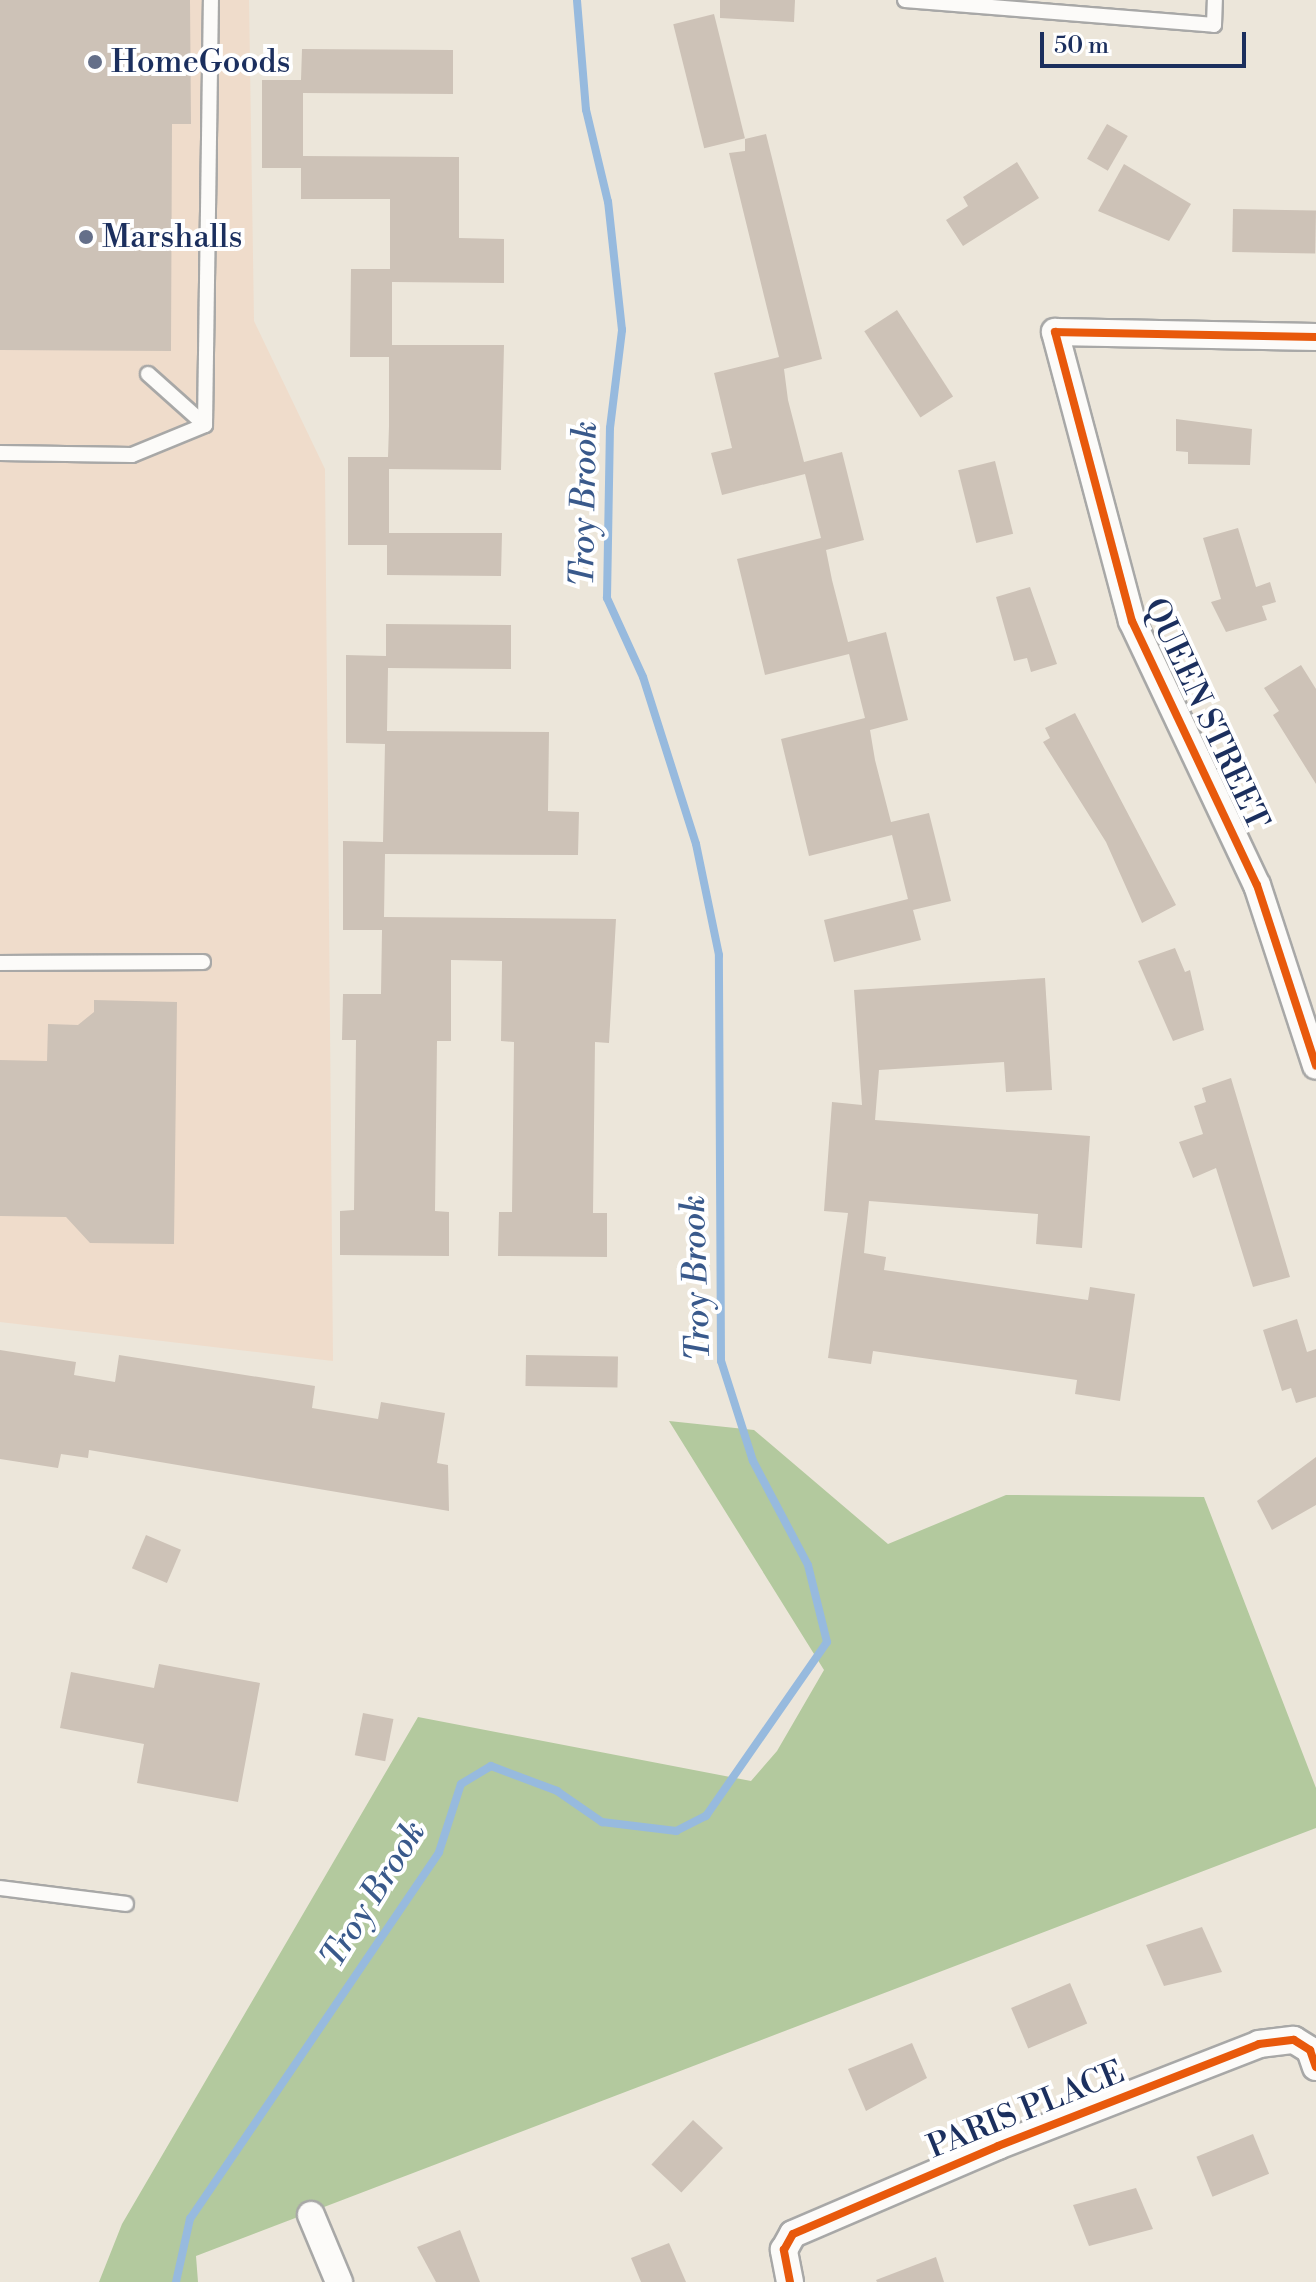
<!DOCTYPE html>
<html>
<head>
<meta charset="utf-8">
<style>
  body { margin:0 }
  #map { position:relative; width:1316px; height:2282px; overflow:hidden; background:#ece6da; font-family:"Libre Bodoni",serif }
  div>[style] { position:absolute }
  .built>* { inset:0; background:#efdccb }
  .forest>* { inset:0; background:#b3c99e }
  .stream>* { height:8px; margin:-4px; padding:0 4px; transform-origin:4px; border-radius:4px; background:#97bade }
  .building>* { inset:0; background:#cdc2b7; transform-origin:0 0 }
  .roads { filter:drop-shadow(2px 0 #a8a8a7) drop-shadow(-2px 0 #a8a8a7) drop-shadow(0 2px #a8a8a7) drop-shadow(0 -2px #a8a8a7) }
  .service>* { height:14px; margin:-7px; padding:0 7px; transform-origin:7px; border-radius:7px; background:#fcfbf9 }
  .minor>* { height:26px; margin:-13px; padding:0 13px; transform-origin:13px; border-radius:13px; background:#fcfbf9 }
  .cycleway>* { height:8px; margin:-4px; padding:0 4px; transform-origin:4px; border-radius:4px; background:#e8590c }
  .dots>* { width:22px; height:22px; translate:-50% -50%; box-sizing:border-box; border:4px solid #fff; border-radius:50% }
  span { translate:-50% -50%; white-space:nowrap; text-align:center; line-height:1.15; -webkit-text-stroke:8px #fff; paint-order:stroke }
  .poi-label { font-size:32px; color:#1b2f5e }
  .left { translate:0 -50%; text-align:left }
  .street-label { font-size:32px; color:#1b2f5e }
  .water-label { font-size:34px; color:#39598b; font-style:italic }
  .scale { position:absolute; left:1040px; top:32px; width:206px; height:36px; box-sizing:border-box; border:4px solid #1b2f5e; border-top:0; padding-left:10px; font-size:24px; line-height:28px; white-space:nowrap; color:#1b2f5e; -webkit-text-stroke:6px #fff; paint-order:stroke }
</style>
</head>
<body>
<div id="map">
  <div class="built">
    <i style="clip-path:polygon(0 0,249px 0,254px 321px,325px 469px,333px 1361px,0 1322px)"></i>
  </div>
  <div class="forest">
    <i style="clip-path:polygon(669px 1421px,754px 1430px,888px 1544px,1006px 1495px,1204px 1497px,1316px 1788px,1316px 1828px,196px 2256px,198px 2282px,99px 2282px,122px 2224px,418px 1717px,751px 1781px,777px 1751px,824px 1670px)"></i>
  </div>
  <div class="stream">
    <i style="left:176px;top:2282px;width:65px;rotate:-77.5deg"></i>
    <i style="left:190px;top:2219px;width:443px;rotate:-55.8deg"></i>
    <i style="left:439px;top:1852px;width:71px;rotate:-72.1deg"></i>
    <i style="left:461px;top:1784px;width:35px;rotate:-31deg"></i>
    <i style="left:491px;top:1766px;width:71px;rotate:20.7deg"></i>
    <i style="left:557px;top:1791px;width:55px;rotate:34.6deg"></i>
    <i style="left:602px;top:1822px;width:75px;rotate:6.9deg"></i>
    <i style="left:676px;top:1831px;width:34px;rotate:-27deg"></i>
    <i style="left:706px;top:1816px;width:212px;rotate:-55.2deg"></i>
    <i style="left:827px;top:1642px;width:79px;rotate:-103.9deg"></i>
    <i style="left:808px;top:1565px;width:118px;rotate:-117.9deg"></i>
    <i style="left:753px;top:1461px;width:105px;rotate:-107.7deg"></i>
    <i style="left:721px;top:1361px;width:406px;rotate:-90.3deg"></i>
    <i style="left:719px;top:955px;width:113px;rotate:-101.7deg"></i>
    <i style="left:696px;top:844px;width:175px;rotate:-107.6deg"></i>
    <i style="left:643px;top:677px;width:87px;rotate:-114.5deg"></i>
    <i style="left:607px;top:598px;width:170px;rotate:-89deg"></i>
    <i style="left:610px;top:428px;width:99px;rotate:-83deg"></i>
    <i style="left:622px;top:330px;width:129px;rotate:-96.2deg"></i>
    <i style="left:608px;top:202px;width:95px;rotate:-103.4deg"></i>
    <i style="left:586px;top:110px;width:110px;rotate:-94.7deg"></i>
  </div>
  <div class="building">
    <i style="clip-path:polygon(0 0,190px 0,191px 124px,172px 124px,171px 351px,0 350px)"></i>
    <i style="clip-path:polygon(720px 0,795px 0,794px 22px,720px 18px)"></i>
    <i style="left:714px;top:14px;width:128px;height:42px;rotate:76deg"></i>
    <i style="clip-path:polygon(302px 49px,453px 50px,453px 94px,303px 93px,303px 156px,459px 157px,459px 238px,504px 239px,504px 283px,392px 282px,392px 345px,504px 345px,501px 470px,389px 469px,389px 533px,502px 533px,501px 576px,387px 575px,387px 545px,348px 545px,348px 457px,388px 457px,389px 426px,389px 357px,350px 357px,351px 269px,390px 269px,390px 199px,301px 199px,301px 168px,262px 168px,262px 80px,301px 80px)"></i>
    <i style="left:1107px;top:124px;width:24px;height:40px;rotate:30deg"></i>
    <i style="clip-path:polygon(766px 134px,822px 359px,784px 369px,788px 400px,804px 462px,842px 452px,864px 540px,826px 550px,832px 580px,848px 642px,886px 632px,908px 720px,870px 730px,875px 760px,891px 822px,929px 813px,951px 901px,913px 910px,921px 940px,834px 962px,824px 920px,908px 899px,892px 835px,809px 856px,781px 739px,865px 718px,849px 654px,765px 675px,737px 559px,821px 538px,805px 474px,722px 495px,711px 453px,732px 448px,714px 373px,779px 357px,729px 153px,745px 151px,745px 139px)"></i>
    <i style="clip-path:polygon(1017px 162px,1039px 198px,963px 246px,946px 220px,968px 206px,963px 197px)"></i>
    <i style="clip-path:polygon(1124px 164px,1191px 204px,1169px 241px,1098px 211px)"></i>
    <i style="left:1233px;top:209px;width:83px;height:43px;rotate:1deg"></i>
    <i style="left:897px;top:310px;width:103px;height:39px;rotate:57deg"></i>
    <i style="clip-path:polygon(1176px 419px,1252px 429px,1250px 465px,1188px 464px,1188px 452px,1176px 451px)"></i>
    <i style="left:995px;top:461px;width:75px;height:38px;rotate:76deg"></i>
    <i style="clip-path:polygon(1238px 528px,1256px 587px,1270px 582px,1276px 602px,1262px 606px,1267px 620px,1226px 632px,1211px 602px,1221px 599px,1203px 538px)"></i>
    <i style="clip-path:polygon(1030px 587px,1057px 664px,1031px 672px,1027px 658px,1014px 661px,996px 597px)"></i>
    <i style="clip-path:polygon(386px 624px,511px 625px,511px 669px,388px 668px,387px 731px,549px 732px,548px 811px,579px 812px,578px 855px,385px 854px,384px 917px,616px 919px,609px 1043px,595px 1042px,593px 1213px,607px 1213px,607px 1257px,498px 1256px,499px 1212px,512px 1212px,514px 1042px,501px 1041px,502px 961px,451px 960px,451px 1041px,437px 1041px,435px 1211px,449px 1212px,449px 1256px,340px 1255px,340px 1211px,354px 1210px,356px 1040px,342px 1040px,343px 994px,381px 994px,382px 930px,343px 930px,343px 841px,383px 842px,385px 744px,346px 743px,346px 655px,386px 656px)"></i>
    <i style="clip-path:polygon(1301px 665px,1316px 689px,1316px 784px,1273px 715px,1279px 711px,1264px 688px)"></i>
    <i style="clip-path:polygon(1075px 713px,1176px 905px,1142px 923px,1106px 842px,1043px 742px,1050px 738px,1045px 728px)"></i>
    <i style="clip-path:polygon(1175px 948px,1185px 972px,1190px 970px,1204px 1030px,1173px 1041px,1138px 961px)"></i>
    <i style="clip-path:polygon(1045px 978px,1052px 1090px,1006px 1092px,1004px 1062px,879px 1070px,875px 1120px,1090px 1136px,1082px 1248px,1036px 1244px,1038px 1214px,869px 1201px,864px 1253px,886px 1257px,884px 1270px,1088px 1300px,1090px 1287px,1135px 1294px,1120px 1401px,1075px 1394px,1077px 1380px,873px 1351px,871px 1364px,828px 1358px,848px 1213px,824px 1211px,832px 1102px,862px 1105px,854px 990px)"></i>
    <i style="clip-path:polygon(94px 1000px,177px 1002px,174px 1244px,90px 1243px,66px 1217px,0 1216px,0 1060px,47px 1061px,48px 1024px,78px 1025px,94px 1012px)"></i>
    <i style="clip-path:polygon(1231px 1078px,1290px 1277px,1253px 1287px,1216px 1168px,1193px 1178px,1179px 1142px,1203px 1134px,1194px 1106px,1206px 1102px,1202px 1088px)"></i>
    <i style="clip-path:polygon(1297px 1319px,1307px 1352px,1316px 1349px,1316px 1397px,1296px 1403px,1291px 1388px,1282px 1391px,1263px 1330px)"></i>
    <i style="clip-path:polygon(0 1350px,76px 1362px,74px 1375px,115px 1382px,119px 1355px,315px 1386px,312px 1408px,378px 1419px,381px 1402px,445px 1413px,437px 1463px,448px 1465px,449px 1511px,89px 1450px,88px 1458px,61px 1454px,58px 1468px,0 1459px)"></i>
    <i style="left:526px;top:1355px;width:92px;height:31px;rotate:1deg"></i>
    <i style="clip-path:polygon(1316px 1457px,1316px 1505px,1272px 1530px,1257px 1501px)"></i>
    <i style="left:146px;top:1535px;width:38px;height:36px;rotate:23deg"></i>
    <i style="clip-path:polygon(159px 1664px,260px 1683px,238px 1802px,137px 1783px,144px 1744px,60px 1728px,71px 1672px,154px 1688px)"></i>
    <i style="left:363px;top:1713px;width:31px;height:43px;rotate:11deg"></i>
    <i style="clip-path:polygon(1202px 1927px,1222px 1972px,1164px 1986px,1146px 1945px)"></i>
    <i style="left:1070px;top:1983px;width:44px;height:64px;rotate:67deg"></i>
    <i style="clip-path:polygon(912px 2043px,927px 2078px,866px 2111px,848px 2069px)"></i>
    <i style="left:693px;top:2120px;width:41px;height:61px;rotate:43deg"></i>
    <i style="left:1253px;top:2134px;width:43px;height:61px;rotate:68deg"></i>
    <i style="clip-path:polygon(1136px 2188px,1153px 2229px,1089px 2246px,1073px 2205px)"></i>
    <i style="clip-path:polygon(460px 2230px,480px 2282px,436px 2282px,417px 2247px)"></i>
    <i style="clip-path:polygon(669px 2243px,686px 2282px,641px 2282px,631px 2258px)"></i>
    <i style="clip-path:polygon(936px 2257px,944px 2282px,877px 2282px,876px 2280px)"></i>
  </div>
  <div class="roads">
    <div class="service">
      <i style="left:905px;top:0;width:310px;rotate:4.6deg"></i>
      <i style="left:1214px;top:25px;width:25px;rotate:-88deg"></i>
      <i style="left:148px;top:374px;width:76px;rotate:41.8deg"></i>
      <i style="left:205px;top:425px;width:425px;rotate:-89.2deg"></i>
      <i style="left:0;top:453px;width:132px;rotate:0.9deg"></i>
      <i style="left:132px;top:455px;width:79px;rotate:-22.3deg"></i>
      <i style="left:0;top:963px;width:203px;rotate:-0.3deg"></i>
      <i style="left:0;top:1888px;width:127px;rotate:7.2deg"></i>
    </div>
    <div class="minor">
      <i style="left:1316px;top:337px;width:261px;rotate:-178.9deg"></i>
      <i style="left:1055px;top:332px;width:299px;rotate:75.1deg"></i>
      <i style="left:1132px;top:621px;width:292px;rotate:64.7deg"></i>
      <i style="left:1257px;top:885px;width:190px;rotate:71.9deg"></i>
      <i style="left:311px;top:2215px;width:73px;rotate:67.3deg"></i>
      <i style="left:790px;top:2282px;width:33px;rotate:-101deg"></i>
      <i style="left:784px;top:2250px;width:18px;rotate:-61deg"></i>
      <i style="left:793px;top:2234px;width:223px;rotate:-23.2deg"></i>
      <i style="left:998px;top:2146px;width:280px;rotate:-21.3deg"></i>
      <i style="left:1259px;top:2044px;width:35px;rotate:-7deg"></i>
      <i style="left:1294px;top:2040px;width:19px;rotate:32deg"></i>
      <i style="left:1310px;top:2050px;width:18px;rotate:71deg"></i>
    </div>
  </div>
  <div class="cycleway">
    <i style="left:1316px;top:337px;width:261px;rotate:-178.9deg"></i>
    <i style="left:1055px;top:332px;width:299px;rotate:75.1deg"></i>
    <i style="left:1132px;top:621px;width:292px;rotate:64.7deg"></i>
    <i style="left:1257px;top:885px;width:190px;rotate:71.9deg"></i>
    <i style="left:790px;top:2282px;width:33px;rotate:-101deg"></i>
    <i style="left:784px;top:2250px;width:18px;rotate:-61deg"></i>
    <i style="left:793px;top:2234px;width:223px;rotate:-23.2deg"></i>
    <i style="left:998px;top:2146px;width:280px;rotate:-21.3deg"></i>
    <i style="left:1259px;top:2044px;width:35px;rotate:-7deg"></i>
    <i style="left:1294px;top:2040px;width:19px;rotate:32deg"></i>
    <i style="left:1310px;top:2050px;width:18px;rotate:71deg"></i>
  </div>
  <div class="dots">
    <i style="left:95px;top:62px;background:#646f89"></i>
    <i style="left:86px;top:237px;background:#646f89"></i>
  </div>
  <div class="poi-label">
    <span class="left" style="left:111px;top:62px">HomeGoods</span>
    <span class="left" style="left:102px;top:237px">Marshalls</span>
  </div>
  <div class="street-label">
    <span style="left:1206px;top:714px;rotate:65deg">QUEEN STREET</span>
    <span style="left:1026px;top:2110px;rotate:-22deg">PARIS PLACE</span>
  </div>
  <div class="water-label">
    <span style="left:585px;top:504px;rotate:-89deg">Troy Brook</span>
    <span style="left:697px;top:1278px;rotate:-92deg">Troy Brook</span>
    <span style="left:374px;top:1895px;rotate:-58deg">Troy Brook</span>
  </div>
  <div class="scale">50 m</div>
</div>
</body>
</html>
